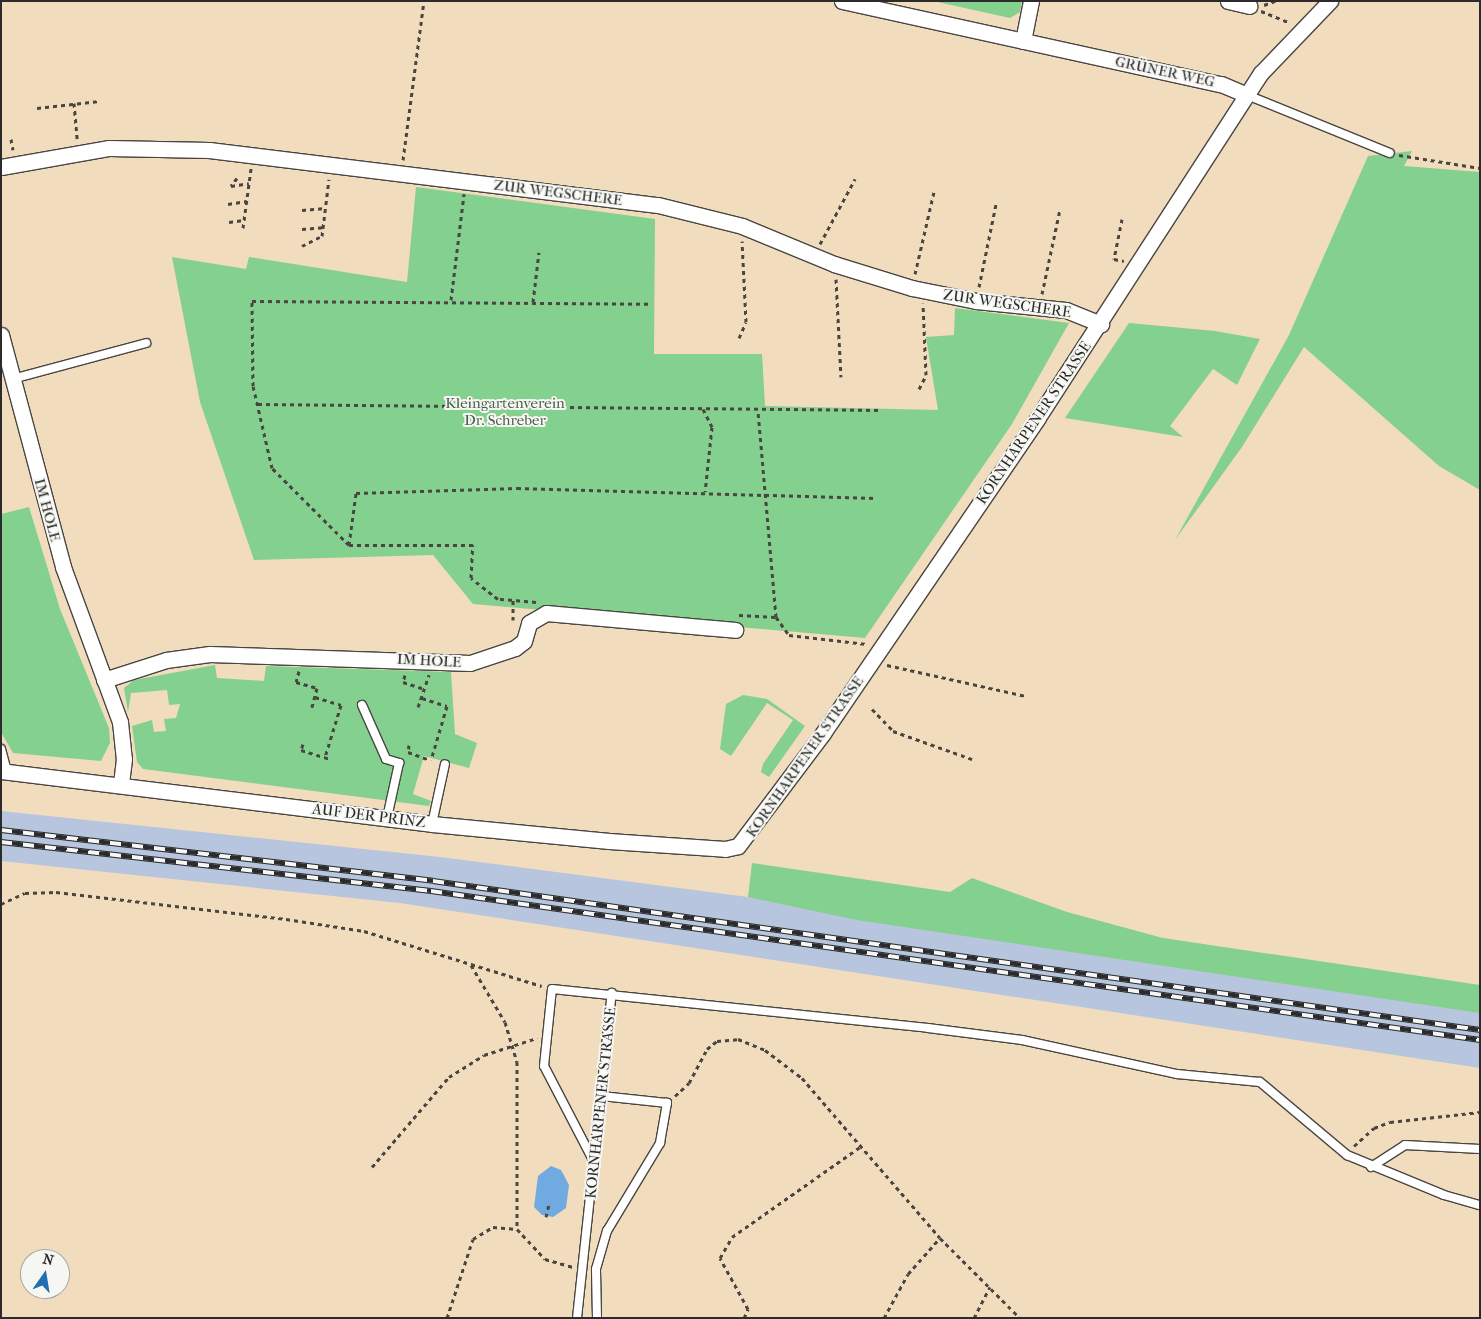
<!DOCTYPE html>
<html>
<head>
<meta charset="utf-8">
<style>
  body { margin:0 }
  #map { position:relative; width:1481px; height:1319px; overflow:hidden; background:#f1dcbe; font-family:"IM FELL French Canon",serif }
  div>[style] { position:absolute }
  .industrial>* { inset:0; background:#b7c5de }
  .green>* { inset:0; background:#84d08e }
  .water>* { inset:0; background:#70aae0 }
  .path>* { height:3px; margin-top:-1.5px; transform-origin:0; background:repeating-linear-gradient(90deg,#494641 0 4px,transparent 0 8px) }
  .roads { filter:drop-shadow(1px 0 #494641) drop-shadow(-1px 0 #494641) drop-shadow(0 1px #494641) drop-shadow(0 -1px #494641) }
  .service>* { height:8px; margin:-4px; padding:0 4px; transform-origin:4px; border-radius:4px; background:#fff }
  .minor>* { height:15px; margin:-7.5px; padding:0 7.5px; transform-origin:7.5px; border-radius:7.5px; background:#fff }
  .rail>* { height:5.5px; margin-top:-2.75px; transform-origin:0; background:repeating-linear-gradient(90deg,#f6f6f2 0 11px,#2b2b2b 0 22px); box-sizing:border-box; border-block:1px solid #2b2b2b }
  span { translate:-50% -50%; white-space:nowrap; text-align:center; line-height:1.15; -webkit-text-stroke:4px #f6f6f2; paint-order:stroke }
  .street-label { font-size:15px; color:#2b2b2b }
  .park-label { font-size:15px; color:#465d49 }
  .frame { position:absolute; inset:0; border:2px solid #2b2b2b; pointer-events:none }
  .north { position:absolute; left:20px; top:1249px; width:50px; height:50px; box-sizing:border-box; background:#f6f6f2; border:1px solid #a5a5a2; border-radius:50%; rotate:13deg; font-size:14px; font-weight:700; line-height:20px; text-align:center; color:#2b2b2b }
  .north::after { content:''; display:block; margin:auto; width:18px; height:22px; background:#1f6fb2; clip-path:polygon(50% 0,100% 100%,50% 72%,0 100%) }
</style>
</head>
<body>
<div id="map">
  <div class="industrial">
    <i style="clip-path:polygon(1px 811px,440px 857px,748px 897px,1480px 1011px,1480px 1068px,400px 903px,1px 861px)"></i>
  </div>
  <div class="green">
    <i style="clip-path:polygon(933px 1px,1022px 1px,1020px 12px,1010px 18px)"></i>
    <i style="clip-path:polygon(1412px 151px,1404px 166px,1480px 172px,1480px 490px,1439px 466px,1304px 347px,1242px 447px,1175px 540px,1289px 335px,1368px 156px)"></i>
    <i style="clip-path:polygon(416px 187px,655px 219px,654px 354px,762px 354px,765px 406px,938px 410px,926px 337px,954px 335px,955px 308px,1069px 323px,1012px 424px,865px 638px,473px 604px,433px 555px,254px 560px,200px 402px,172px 257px,246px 269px,249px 257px,407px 282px)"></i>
    <i style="clip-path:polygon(1129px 323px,1215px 331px,1260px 339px,1237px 385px,1213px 369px,1170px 426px,1183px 437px,1065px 418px)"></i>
    <i style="clip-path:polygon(29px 507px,60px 609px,109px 728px,110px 743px,101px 761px,13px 753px,1px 732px,1px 514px)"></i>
    <i style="clip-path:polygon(215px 665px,217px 678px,264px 681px,266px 666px,451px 672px,455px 734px,477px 743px,469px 768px,424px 756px,413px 794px,431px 801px,429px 806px,143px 769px,137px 762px,132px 726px,152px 720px,154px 732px,166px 731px,164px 719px,176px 718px,180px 704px,169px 705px,167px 690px,131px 693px,128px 712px,124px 688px,134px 680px)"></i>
    <i style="clip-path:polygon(743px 695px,767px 699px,805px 726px,769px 777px,761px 772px,763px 764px,793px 720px,767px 703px,731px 756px,720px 749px,726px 704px)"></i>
    <i style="clip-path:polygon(752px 863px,950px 892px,972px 878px,1067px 912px,1163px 938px,1480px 985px,1480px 1013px,857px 920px,748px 897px)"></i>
  </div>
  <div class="water">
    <i style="clip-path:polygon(551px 1166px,561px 1170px,569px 1185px,566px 1208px,553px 1217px,542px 1215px,534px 1207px,538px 1176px)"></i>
  </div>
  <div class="path">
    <i style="left:1264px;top:5px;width:12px;rotate:-20deg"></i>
    <i style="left:1261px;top:11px;width:31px;rotate:22deg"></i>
    <i style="left:74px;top:103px;width:36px;rotate:85deg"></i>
    <i style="left:37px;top:108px;width:63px;rotate:-6.3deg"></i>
    <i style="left:11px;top:139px;width:11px;rotate:80deg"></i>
    <i style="left:1399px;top:155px;width:82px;rotate:9.1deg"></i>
    <i style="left:403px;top:160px;width:160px;rotate:-82.5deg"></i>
    <i style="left:237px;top:178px;width:10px;rotate:127deg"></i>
    <i style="left:231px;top:186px;width:18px;rotate:-9deg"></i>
    <i style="left:228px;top:204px;width:19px;rotate:-9deg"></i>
    <i style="left:302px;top:210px;width:24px;rotate:-5deg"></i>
    <i style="left:1122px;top:219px;width:41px;rotate:101.3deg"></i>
    <i style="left:1114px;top:259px;width:10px;rotate:11deg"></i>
    <i style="left:229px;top:222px;width:15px;rotate:-8deg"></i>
    <i style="left:243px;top:228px;width:60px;rotate:-82.3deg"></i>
    <i style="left:302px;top:229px;width:21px;rotate:-5deg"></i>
    <i style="left:820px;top:244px;width:74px;rotate:-61.7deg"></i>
    <i style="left:302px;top:246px;width:22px;rotate:-27deg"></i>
    <i style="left:322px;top:236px;width:57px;rotate:-83deg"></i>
    <i style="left:915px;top:274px;width:84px;rotate:-77deg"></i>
    <i style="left:836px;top:279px;width:98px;rotate:87.1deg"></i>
    <i style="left:979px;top:287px;width:85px;rotate:-78.4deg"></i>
    <i style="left:1042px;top:294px;width:87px;rotate:-78deg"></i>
    <i style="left:451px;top:300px;width:107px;rotate:-83deg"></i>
    <i style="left:533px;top:302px;width:50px;rotate:-83.2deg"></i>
    <i style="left:739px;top:338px;width:17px;rotate:-66deg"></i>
    <i style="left:746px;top:322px;width:81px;rotate:-92.8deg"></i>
    <i style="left:919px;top:389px;width:16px;rotate:-63deg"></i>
    <i style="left:926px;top:375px;width:72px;rotate:-92.4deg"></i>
    <i style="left:258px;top:404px;width:624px;rotate:0.55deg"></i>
    <i style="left:703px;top:409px;width:20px;rotate:63deg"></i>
    <i style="left:712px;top:427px;width:65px;rotate:96.1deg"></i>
    <i style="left:349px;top:545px;width:52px;rotate:-82.3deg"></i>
    <i style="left:356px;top:493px;width:161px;rotate:-1.8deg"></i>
    <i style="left:517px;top:488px;width:359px;rotate:1.6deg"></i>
    <i style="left:536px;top:602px;width:38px;rotate:-175deg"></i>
    <i style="left:498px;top:599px;width:34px;rotate:-142deg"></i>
    <i style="left:471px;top:578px;width:33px;rotate:-87deg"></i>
    <i style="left:473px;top:545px;width:124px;rotate:180deg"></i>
    <i style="left:349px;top:545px;width:109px;rotate:-135deg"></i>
    <i style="left:272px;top:468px;width:84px;rotate:-103deg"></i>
    <i style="left:253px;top:386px;width:85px;rotate:-90.7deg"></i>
    <i style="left:252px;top:301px;width:398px;rotate:0.4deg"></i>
    <i style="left:739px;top:615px;width:37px;rotate:3deg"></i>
    <i style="left:776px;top:617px;width:208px;rotate:-95deg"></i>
    <i style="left:776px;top:617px;width:22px;rotate:54deg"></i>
    <i style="left:789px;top:635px;width:78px;rotate:6.7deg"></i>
    <i style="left:513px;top:620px;width:20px;rotate:-90deg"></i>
    <i style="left:887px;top:665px;width:142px;rotate:12.6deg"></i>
    <i style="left:299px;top:671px;width:11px;rotate:105deg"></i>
    <i style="left:296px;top:682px;width:22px;rotate:16deg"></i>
    <i style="left:317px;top:688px;width:20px;rotate:105deg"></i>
    <i style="left:405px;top:675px;width:7px;rotate:106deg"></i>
    <i style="left:403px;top:682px;width:22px;rotate:18deg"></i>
    <i style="left:315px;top:697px;width:27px;rotate:17deg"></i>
    <i style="left:341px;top:705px;width:54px;rotate:107.1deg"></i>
    <i style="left:422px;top:698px;width:26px;rotate:18deg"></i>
    <i style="left:447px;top:706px;width:56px;rotate:106.5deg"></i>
    <i style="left:418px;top:707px;width:34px;rotate:-71deg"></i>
    <i style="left:872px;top:709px;width:30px;rotate:46deg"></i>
    <i style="left:893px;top:731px;width:84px;rotate:19.5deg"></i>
    <i style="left:303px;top:744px;width:6px;rotate:108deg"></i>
    <i style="left:301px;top:750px;width:31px;rotate:17deg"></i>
    <i style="left:409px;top:745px;width:7px;rotate:98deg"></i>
    <i style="left:408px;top:752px;width:23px;rotate:20deg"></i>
    <i style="left:1px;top:904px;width:26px;rotate:-25deg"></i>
    <i style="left:25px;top:893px;width:31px;rotate:-2deg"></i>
    <i style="left:56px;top:892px;width:232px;rotate:6.7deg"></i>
    <i style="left:286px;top:919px;width:79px;rotate:8.7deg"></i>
    <i style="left:364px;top:931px;width:186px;rotate:17.2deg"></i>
    <i style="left:471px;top:965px;width:66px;rotate:59.2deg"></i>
    <i style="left:505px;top:1022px;width:42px;rotate:73.3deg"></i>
    <i style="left:517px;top:1062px;width:167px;rotate:90deg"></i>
    <i style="left:517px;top:1229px;width:41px;rotate:47deg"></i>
    <i style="left:545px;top:1259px;width:29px;rotate:16deg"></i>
    <i style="left:675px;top:1096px;width:19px;rotate:-43deg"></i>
    <i style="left:689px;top:1083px;width:38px;rotate:-62deg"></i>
    <i style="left:707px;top:1049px;width:13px;rotate:-39deg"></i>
    <i style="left:717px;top:1041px;width:21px;rotate:-5deg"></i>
    <i style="left:738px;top:1039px;width:29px;rotate:22deg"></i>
    <i style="left:765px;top:1050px;width:46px;rotate:37.1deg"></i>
    <i style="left:802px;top:1078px;width:211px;rotate:49.2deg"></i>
    <i style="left:940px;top:1238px;width:113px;rotate:45deg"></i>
    <i style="left:1354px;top:1146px;width:27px;rotate:-42deg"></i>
    <i style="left:1374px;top:1128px;width:17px;rotate:-21deg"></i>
    <i style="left:1390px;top:1122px;width:91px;rotate:-6.3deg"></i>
    <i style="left:372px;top:1167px;width:118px;rotate:-49.5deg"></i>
    <i style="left:449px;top:1077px;width:41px;rotate:-32.2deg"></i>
    <i style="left:484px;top:1055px;width:56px;rotate:-17.8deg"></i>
    <i style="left:546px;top:1217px;width:13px;rotate:-77deg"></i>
    <i style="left:447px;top:1318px;width:83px;rotate:-71.8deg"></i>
    <i style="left:473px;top:1239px;width:23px;rotate:-31deg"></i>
    <i style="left:493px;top:1227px;width:24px;rotate:5deg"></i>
    <i style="left:744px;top:1318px;width:10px;rotate:-66deg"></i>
    <i style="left:748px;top:1309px;width:58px;rotate:-118.8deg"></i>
    <i style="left:720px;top:1258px;width:24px;rotate:-60deg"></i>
    <i style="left:732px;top:1237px;width:156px;rotate:-35.1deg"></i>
    <i style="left:884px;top:1318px;width:50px;rotate:-61.4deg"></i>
    <i style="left:908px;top:1274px;width:48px;rotate:-48.4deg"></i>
    <i style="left:974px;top:1318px;width:35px;rotate:-63deg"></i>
  </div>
  <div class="roads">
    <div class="service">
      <i style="left:1247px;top:95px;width:154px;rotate:22.1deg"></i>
      <i style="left:12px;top:379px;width:139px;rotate:-15deg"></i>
      <i style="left:362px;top:705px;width:59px;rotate:66deg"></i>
      <i style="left:386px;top:759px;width:14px;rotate:17deg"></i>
      <i style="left:399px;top:763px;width:56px;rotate:102.3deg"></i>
      <i style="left:1px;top:749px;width:24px;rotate:75deg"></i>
      <i style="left:432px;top:824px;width:61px;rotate:-77.8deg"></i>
      <i style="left:594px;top:1162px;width:108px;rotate:-117.5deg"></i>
      <i style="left:544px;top:1066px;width:77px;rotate:-84.1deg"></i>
      <i style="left:552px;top:989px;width:378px;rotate:5.9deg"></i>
      <i style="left:928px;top:1028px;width:95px;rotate:7.3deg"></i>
      <i style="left:1022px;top:1040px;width:159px;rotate:12.4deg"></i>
      <i style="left:1177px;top:1074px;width:83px;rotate:5.5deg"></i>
      <i style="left:1260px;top:1082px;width:114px;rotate:40deg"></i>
      <i style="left:1347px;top:1155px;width:105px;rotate:22.4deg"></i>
      <i style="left:1444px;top:1195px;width:37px;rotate:16deg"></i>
      <i style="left:1371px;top:1167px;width:40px;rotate:-32.9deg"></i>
      <i style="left:1405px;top:1145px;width:75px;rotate:3.1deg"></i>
      <i style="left:577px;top:1318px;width:327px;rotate:-83.9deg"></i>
      <i style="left:597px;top:1318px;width:49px;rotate:-91.2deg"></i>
      <i style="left:596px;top:1269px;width:40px;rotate:-74deg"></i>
      <i style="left:607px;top:1231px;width:103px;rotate:-58.9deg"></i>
      <i style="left:660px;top:1143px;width:41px;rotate:-80.1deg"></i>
      <i style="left:667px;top:1103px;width:66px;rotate:-173.9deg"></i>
    </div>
    <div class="minor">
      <i style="left:842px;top:1px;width:388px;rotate:12.4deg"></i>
      <i style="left:1221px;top:84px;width:28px;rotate:23deg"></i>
      <i style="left:1228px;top:1px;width:22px;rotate:13deg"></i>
      <i style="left:1023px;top:41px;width:41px;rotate:-78.7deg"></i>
      <i style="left:1px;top:167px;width:110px;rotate:-10deg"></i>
      <i style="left:109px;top:148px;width:100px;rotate:1.1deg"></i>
      <i style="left:209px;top:150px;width:452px;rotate:7deg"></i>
      <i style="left:658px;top:205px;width:87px;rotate:14deg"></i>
      <i style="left:742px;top:226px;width:100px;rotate:22.4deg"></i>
      <i style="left:834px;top:264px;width:82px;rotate:17.1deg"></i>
      <i style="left:912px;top:288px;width:65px;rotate:11.5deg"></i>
      <i style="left:976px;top:301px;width:90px;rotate:5.7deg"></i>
      <i style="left:1066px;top:310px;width:38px;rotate:22deg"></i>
      <i style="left:1px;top:335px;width:240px;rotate:75deg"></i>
      <i style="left:63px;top:567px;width:165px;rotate:69.8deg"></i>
      <i style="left:120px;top:722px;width:37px;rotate:84deg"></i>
      <i style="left:124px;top:759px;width:26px;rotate:97deg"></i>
      <i style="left:104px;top:680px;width:65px;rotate:-17.9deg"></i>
      <i style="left:166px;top:660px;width:44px;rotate:-7.8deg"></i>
      <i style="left:210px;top:654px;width:260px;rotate:2deg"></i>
      <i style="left:470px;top:663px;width:47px;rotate:-18.4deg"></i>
      <i style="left:515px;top:648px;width:11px;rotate:-38deg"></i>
      <i style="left:524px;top:641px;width:19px;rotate:-74deg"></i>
      <i style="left:529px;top:623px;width:20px;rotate:-30deg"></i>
      <i style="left:546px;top:613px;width:190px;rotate:5.1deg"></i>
      <i style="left:1px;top:771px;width:434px;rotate:7deg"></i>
      <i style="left:432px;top:824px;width:178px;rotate:5.5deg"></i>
      <i style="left:609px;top:841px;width:116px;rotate:3.9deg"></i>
      <i style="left:725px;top:849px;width:13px;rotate:-13deg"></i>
      <i style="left:738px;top:846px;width:141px;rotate:-53deg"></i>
      <i style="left:823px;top:733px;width:380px;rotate:-55.7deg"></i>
      <i style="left:1037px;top:419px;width:412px;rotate:-57.1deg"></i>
      <i style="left:1261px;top:73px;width:100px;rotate:-46.2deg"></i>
    </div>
  </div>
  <div class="rail">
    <i style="left:1px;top:830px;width:435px;rotate:6.7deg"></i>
    <i style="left:433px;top:881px;width:1058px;rotate:8.1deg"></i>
    <i style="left:1px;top:842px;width:433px;rotate:6.5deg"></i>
    <i style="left:431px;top:891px;width:1060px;rotate:8.08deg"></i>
  </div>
  <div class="street-label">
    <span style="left:1165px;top:72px;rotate:12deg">GRÜNER WEG</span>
    <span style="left:558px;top:193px;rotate:7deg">ZUR WEGSCHERE</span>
    <span style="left:1007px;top:304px;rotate:8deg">ZUR WEGSCHERE</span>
    <span style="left:1034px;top:423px;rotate:-56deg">KORNHARPENER STRASSE</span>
    <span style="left:47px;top:510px;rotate:75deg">IM HOLE</span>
    <span style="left:429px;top:661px;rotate:3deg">IM HOLE</span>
    <span style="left:805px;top:757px;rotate:-55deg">KORNHARPENER STRASSE</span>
    <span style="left:369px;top:816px;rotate:7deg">AUF DER PRINZ</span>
    <span style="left:601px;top:1103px;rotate:-84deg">KORNHARPENER STRASSE</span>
  </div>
  <div class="park-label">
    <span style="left:505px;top:412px">Kleingartenverein<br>Dr. Schreber</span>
  </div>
  <div class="frame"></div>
  <div class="north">N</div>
</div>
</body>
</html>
